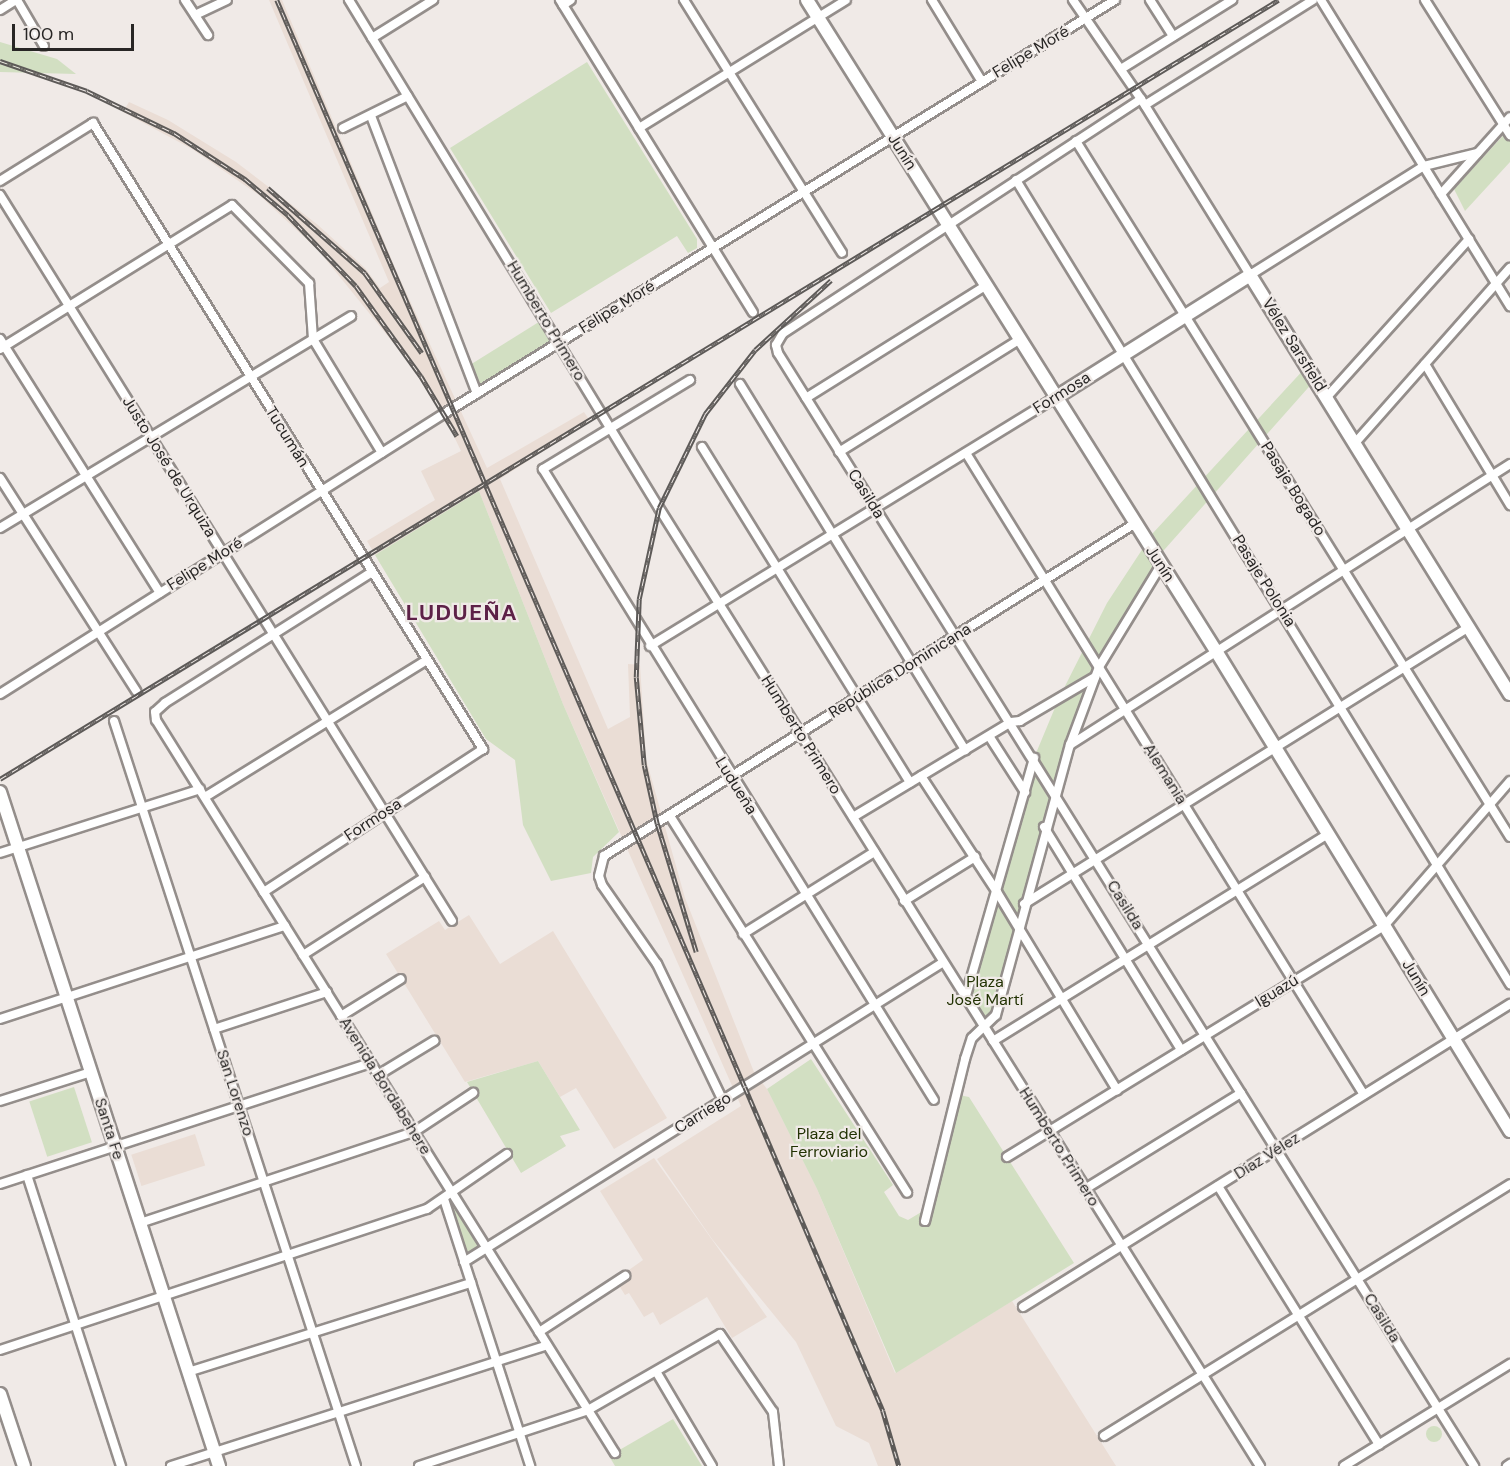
<!DOCTYPE html>
<html>
<head>
<meta charset="utf-8">
<style>
  body { margin:0 }
  #map { position:relative; width:1510px; height:1466px; overflow:hidden; background:#f0eae7; font-family:"DM Sans",sans-serif }
  div>[style] { position:absolute }
  .built>* { inset:0; background:#eaddd5; transform-origin:0 0 }
  .green>* { inset:0; background:#d2dfc2; transform-origin:0 0 }
  .round { border-radius:50% }
  .roads { filter:drop-shadow(2px 0 #948e8b) drop-shadow(-2px 0 #948e8b) drop-shadow(0 2px #948e8b) drop-shadow(0 -2px #948e8b) }
  .street>* { height:8px; margin:-4px; padding:0 4px; transform-origin:4px; border-radius:4px; background:#fff }
  .secondary>* { height:12px; margin:-6px; padding:0 6px; transform-origin:6px; border-radius:6px; background:#fff }
  .rail>* { height:4.5px; margin-top:-2.25px; transform-origin:0; background:repeating-linear-gradient(90deg,#f0eae7 0 7px,#5d5a58 0 14px); box-sizing:border-box; border-block:2px solid #5d5a58 }
  span { translate:-50% -50%; white-space:nowrap; text-align:center; line-height:1.15; -webkit-text-stroke:4.5px #f0eae7; paint-order:stroke }
  .street-label { font-size:16px; color:#282625 }
  .park-label { font-size:16px; color:#223203 }
  .district-label { font-size:22px; color:#5d2147; font-weight:700; letter-spacing:1.5px }
  .scale { position:absolute; left:12px; top:24px; width:122px; height:27px; box-sizing:border-box; border:3px solid #282625; border-top:0; padding-left:8px; font-size:18px; line-height:21px; white-space:nowrap; color:#282625; -webkit-text-stroke:4px #f0eae7; paint-order:stroke }
</style>
</head>
<body>
<div id="map">
  <div class="built">
    <i style="clip-path:polygon(269px 0,282px 0,399px 277px,487px 468px,584px 412px,590px 421px,500px 479px,608px 729px,630px 717px,628px 664px,640px 665px,646px 759px,685px 898px,754px 1072px,767px 1089px,817px 1189px,895px 1373px,1012px 1301px,1116px 1466px,878px 1466px,869px 1443px,836px 1426px,796px 1342px,712px 1239px,657px 1159px,741px 1106px,563px 704px,479px 491px,375px 555px,367px 541px,435px 500px,421px 471px,461px 451px,448px 424px,408px 361px,318px 250px,259px 195px,192px 149px,123px 112px,129px 102px,168px 120px,236px 162px,318px 225px,365px 268px,380px 288px,389px 282px)"></i>
    <i style="clip-path:polygon(469px 915px,500px 964px,553px 931px,667px 1118px,614px 1149px,576px 1088px,560px 1097px,538px 1061px,465px 1082px,386px 954px,439px 921px,445px 930px)"></i>
    <i style="left:195px;top:1134px;width:33px;height:67px;rotate:72deg"></i>
    <i style="clip-path:polygon(654px 1158px,767px 1317px,732px 1338px,707px 1297px,660px 1325px,653px 1312px,644px 1317px,629px 1293px,625px 1295px,618px 1284px,629px 1278px,626px 1272px,643px 1260px,600px 1191px)"></i>
  </div>
  <div class="green">
    <i style="clip-path:polygon(0 42px,57px 59px,76px 74px,0 72px)"></i>
    <i style="clip-path:polygon(587px 62px,697px 239px,697px 248px,688px 253px,677px 236px,551px 313px,450px 148px)"></i>
    <i style="clip-path:polygon(1510px 128px,1510px 162px,1465px 211px,1454px 189px)"></i>
    <i style="left:542px;top:320px;width:25px;height:86px;rotate:58deg"></i>
    <i style="clip-path:polygon(1307px 366px,1315px 380px,1157px 558px,1161px 565px,1099px 667px,1070px 745px,996px 1015px,982px 1027px,965px 999px,1034px 758px,1059px 698px,1107px 603px,1153px 533px)"></i>
    <i style="clip-path:polygon(479px 491px,563px 704px,619px 832px,593px 857px,591px 873px,551px 881px,523px 825px,515px 760px,486px 739px,375px 555px)"></i>
    <i style="clip-path:polygon(811px 1059px,893px 1185px,884px 1192px,899px 1216px,908px 1220px,923px 1211px,954px 1094px,969px 1097px,1074px 1263px,896px 1373px,817px 1189px,767px 1089px)"></i>
    <i style="clip-path:polygon(538px 1061px,580px 1130px,560px 1136px,566px 1146px,521px 1173px,467px 1082px)"></i>
    <i style="left:74px;top:1087px;width:58px;height:47px;rotate:72deg"></i>
    <i style="clip-path:polygon(450px 1202px,480px 1245px,468px 1256px,466px 1256px)"></i>
    <i style="clip-path:polygon(673px 1419px,702px 1466px,615px 1466px,609px 1456px)"></i>
    <i class="round" style="left:1426px;top:1426px;width:16px;height:16px"></i>
  </div>
  <div class="roads">
    <div class="street">
      <i style="left:17px;top:0;width:53px;rotate:59.6deg"></i>
      <i style="left:185px;top:0;width:42px;rotate:56.7deg"></i>
      <i style="left:349px;top:0;width:595px;rotate:58.61deg"></i>
      <i style="left:659px;top:508px;width:1131px;rotate:57.9deg"></i>
      <i style="left:560px;top:0;width:367px;rotate:58.3deg"></i>
      <i style="left:684px;top:0;width:298px;rotate:58deg"></i>
      <i style="left:932px;top:0;width:96px;rotate:58.6deg"></i>
      <i style="left:1073px;top:0;width:120px;rotate:55.5deg"></i>
      <i style="left:1141px;top:99px;width:207px;rotate:58.2deg"></i>
      <i style="left:1250px;top:275px;width:205px;rotate:-32.1deg"></i>
      <i style="left:1424px;top:166px;width:55px;rotate:-13.8deg"></i>
      <i style="left:1150px;top:0;width:43px;rotate:57.4deg"></i>
      <i style="left:1321px;top:0;width:360px;rotate:58.3deg"></i>
      <i style="left:1425px;top:0;width:160px;rotate:57.8deg"></i>
      <i style="left:563px;top:5px;width:9px;rotate:-32deg"></i>
      <i style="left:0;top:10px;width:19px;rotate:-32deg"></i>
      <i style="left:195px;top:15px;width:35px;rotate:-25deg"></i>
      <i style="left:372px;top:38px;width:72px;rotate:-31.9deg"></i>
      <i style="left:1121px;top:69px;width:131px;rotate:-31.9deg"></i>
      <i style="left:1141px;top:99px;width:428px;rotate:146.8deg"></i>
      <i style="left:783px;top:333px;width:14px;rotate:120deg"></i>
      <i style="left:776px;top:345px;width:8px;rotate:76deg"></i>
      <i style="left:778px;top:353px;width:1313px;rotate:57.98deg"></i>
      <i style="left:1145px;top:105px;width:198px;rotate:-32deg"></i>
      <i style="left:371px;top:116px;width:297px;rotate:69.1deg"></i>
      <i style="left:343px;top:128px;width:72px;rotate:-26.2deg"></i>
      <i style="left:639px;top:128px;width:243px;rotate:-31.7deg"></i>
      <i style="left:1076px;top:141px;width:820px;rotate:58.05deg"></i>
      <i style="left:1016px;top:180px;width:944px;rotate:58.43deg"></i>
      <i style="left:0;top:181px;width:110px;rotate:-31.9deg"></i>
      <i style="left:93px;top:123px;width:738px;rotate:58.08deg"></i>
      <i style="left:483px;top:749px;width:262px;rotate:146.9deg"></i>
      <i style="left:1441px;top:194px;width:103px;rotate:-48.1deg"></i>
      <i style="left:0;top:195px;width:855px;rotate:58.09deg"></i>
      <i style="left:0;top:339px;width:300px;rotate:57.8deg"></i>
      <i style="left:0;top:349px;width:273px;rotate:-31.8deg"></i>
      <i style="left:232px;top:205px;width:110px;rotate:45.4deg"></i>
      <i style="left:309px;top:283px;width:56px;rotate:85.9deg"></i>
      <i style="left:313px;top:339px;width:133px;rotate:58.8deg"></i>
      <i style="left:1425px;top:364px;width:165px;rotate:58.9deg"></i>
      <i style="left:690px;top:380px;width:172px;rotate:148.8deg"></i>
      <i style="left:543px;top:469px;width:742px;rotate:58.22deg"></i>
      <i style="left:740px;top:384px;width:430px;rotate:58.4deg"></i>
      <i style="left:806px;top:398px;width:211px;rotate:-32deg"></i>
      <i style="left:1326px;top:398px;width:214px;rotate:-48deg"></i>
      <i style="left:1355px;top:443px;width:234px;rotate:-48.5deg"></i>
      <i style="left:702px;top:447px;width:395px;rotate:58.2deg"></i>
      <i style="left:839px;top:452px;width:212px;rotate:-31.9deg"></i>
      <i style="left:966px;top:453px;width:755px;rotate:58.2deg"></i>
      <i style="left:0;top:478px;width:253px;rotate:57.4deg"></i>
      <i style="left:0;top:528px;width:410px;rotate:-31.1deg"></i>
      <i style="left:372px;top:572px;width:245px;rotate:147.7deg"></i>
      <i style="left:165px;top:703px;width:13px;rotate:138deg"></i>
      <i style="left:155px;top:712px;width:8px;rotate:83deg"></i>
      <i style="left:156px;top:720px;width:865px;rotate:57.95deg"></i>
      <i style="left:650px;top:646px;width:475px;rotate:-31.5deg"></i>
      <i style="left:0;top:694px;width:526px;rotate:-32.27deg"></i>
      <i style="left:445px;top:413px;width:787px;rotate:-31.65deg"></i>
      <i style="left:114px;top:721px;width:783px;rotate:72deg"></i>
      <i style="left:989px;top:736px;width:67px;rotate:57.3deg"></i>
      <i style="left:1070px;top:745px;width:522px;rotate:-32.56deg"></i>
      <i style="left:921px;top:776px;width:139px;rotate:56.8deg"></i>
      <i style="left:997px;top:892px;width:232px;rotate:58.8deg"></i>
      <i style="left:205px;top:797px;width:261px;rotate:-31.7deg"></i>
      <i style="left:670px;top:816px;width:445px;rotate:57.8deg"></i>
      <i style="left:853px;top:817px;width:184px;rotate:-31deg"></i>
      <i style="left:1011px;top:722px;width:9px;rotate:-6deg"></i>
      <i style="left:1020px;top:721px;width:87px;rotate:-30.4deg"></i>
      <i style="left:1044px;top:827px;width:262px;rotate:58.4deg"></i>
      <i style="left:0;top:853px;width:210px;rotate:-17.7deg"></i>
      <i style="left:904px;top:901px;width:84px;rotate:-31.8deg"></i>
      <i style="left:1024px;top:904px;width:524px;rotate:-31.9deg"></i>
      <i style="left:743px;top:934px;width:155px;rotate:-32deg"></i>
      <i style="left:303px;top:955px;width:145px;rotate:-32.6deg"></i>
      <i style="left:965px;top:999px;width:251px;rotate:-74deg"></i>
      <i style="left:341px;top:1016px;width:70px;rotate:-31.7deg"></i>
      <i style="left:0;top:1019px;width:300px;rotate:-18.1deg"></i>
      <i style="left:214px;top:1029px;width:119px;rotate:-18.1deg"></i>
      <i style="left:993px;top:1041px;width:394px;rotate:-31.7deg"></i>
      <i style="left:378px;top:1075px;width:66px;rotate:-31.3deg"></i>
      <i style="left:0;top:1101px;width:96px;rotate:-17.7deg"></i>
      <i style="left:723px;top:1101px;width:152px;rotate:-115.7deg"></i>
      <i style="left:657px;top:964px;width:96px;rotate:-124.8deg"></i>
      <i style="left:602px;top:885px;width:9px;rotate:-108deg"></i>
      <i style="left:599px;top:876px;width:21px;rotate:-76deg"></i>
      <i style="left:604px;top:856px;width:625px;rotate:-32.06deg"></i>
      <i style="left:1007px;top:1157px;width:442px;rotate:-31.5deg"></i>
      <i style="left:1384px;top:926px;width:192px;rotate:-49deg"></i>
      <i style="left:27px;top:1175px;width:306px;rotate:72.1deg"></i>
      <i style="left:0;top:1184px;width:390px;rotate:-18.1deg"></i>
      <i style="left:1218px;top:1186px;width:305px;rotate:58.1deg"></i>
      <i style="left:1085px;top:1189px;width:183px;rotate:-31.6deg"></i>
      <i style="left:444px;top:1199px;width:281px;rotate:72.1deg"></i>
      <i style="left:925px;top:1221px;width:167px;rotate:-76.1deg"></i>
      <i style="left:965px;top:1059px;width:22px;rotate:-72deg"></i>
      <i style="left:972px;top:1038px;width:33px;rotate:-44deg"></i>
      <i style="left:996px;top:1015px;width:280px;rotate:-74.7deg"></i>
      <i style="left:1070px;top:745px;width:83px;rotate:-69.6deg"></i>
      <i style="left:1099px;top:667px;width:119px;rotate:-58.7deg"></i>
      <i style="left:140px;top:1223px;width:289px;rotate:-18.4deg"></i>
      <i style="left:414px;top:1132px;width:71px;rotate:-33.5deg"></i>
      <i style="left:464px;top:1262px;width:564px;rotate:-32.03deg"></i>
      <i style="left:1023px;top:1307px;width:574px;rotate:-31.89deg"></i>
      <i style="left:539px;top:1332px;width:103px;rotate:-33.1deg"></i>
      <i style="left:0;top:1350px;width:450px;rotate:-18.3deg"></i>
      <i style="left:427px;top:1209px;width:97px;rotate:-34.5deg"></i>
      <i style="left:188px;top:1372px;width:297px;rotate:-17.5deg"></i>
      <i style="left:657px;top:1373px;width:108px;rotate:59.4deg"></i>
      <i style="left:1104px;top:1436px;width:478px;rotate:-31.8deg"></i>
      <i style="left:171px;top:1466px;width:395px;rotate:-17.8deg"></i>
      <i style="left:419px;top:1466px;width:178px;rotate:-18.3deg"></i>
      <i style="left:588px;top:1410px;width:152px;rotate:-29.9deg"></i>
      <i style="left:720px;top:1334px;width:94px;rotate:55.8deg"></i>
      <i style="left:773px;top:1412px;width:54px;rotate:83.7deg"></i>
      <i style="left:1344px;top:1466px;width:195px;rotate:-31.6deg"></i>
      <i style="left:1507px;top:1466px;width:4px;rotate:-34deg"></i>
    </div>
    <div class="secondary">
      <i style="left:807px;top:0;width:769px;rotate:57.86deg"></i>
      <i style="left:1216px;top:651px;width:563px;rotate:58.51deg"></i>
      <i style="left:1055px;top:398px;width:231px;rotate:-32.2deg"></i>
      <i style="left:1250px;top:275px;width:493px;rotate:58.2deg"></i>
      <i style="left:0;top:792px;width:709px;rotate:72deg"></i>
      <i style="left:0;top:1394px;width:76px;rotate:71.6deg"></i>
    </div>
  </div>
  <div class="rail">
    <i style="left:277px;top:0;width:1183px;rotate:66.71deg"></i>
    <i style="left:745px;top:1087px;width:352px;rotate:66.9deg"></i>
    <i style="left:883px;top:1411px;width:57px;rotate:73.8deg"></i>
    <i style="left:0;top:61px;width:92px;rotate:19deg"></i>
    <i style="left:87px;top:91px;width:97px;rotate:25.8deg"></i>
    <i style="left:174px;top:133px;width:85px;rotate:32.9deg"></i>
    <i style="left:245px;top:179px;width:56px;rotate:39.9deg"></i>
    <i style="left:288px;top:215px;width:98px;rotate:46.2deg"></i>
    <i style="left:356px;top:286px;width:111px;rotate:54.2deg"></i>
    <i style="left:421px;top:376px;width:70px;rotate:59deg"></i>
    <i style="left:268px;top:188px;width:129px;rotate:41.2deg"></i>
    <i style="left:365px;top:273px;width:98px;rotate:54.5deg"></i>
    <i style="left:0;top:779px;width:1497px;rotate:-31.36deg"></i>
    <i style="left:696px;top:952px;width:134px;rotate:-106.9deg"></i>
    <i style="left:657px;top:824px;width:60px;rotate:-102.4deg"></i>
    <i style="left:644px;top:765px;width:88px;rotate:-95.2deg"></i>
    <i style="left:636px;top:677px;width:78px;rotate:-87.8deg"></i>
    <i style="left:639px;top:599px;width:93px;rotate:-77.6deg"></i>
    <i style="left:659px;top:508px;width:105px;rotate:-63.9deg"></i>
    <i style="left:705px;top:414px;width:81px;rotate:-52deg"></i>
    <i style="left:755px;top:350px;width:103px;rotate:-42.6deg"></i>
  </div>
  <div class="street-label">
    <span style="left:1031px;top:52px;rotate:-31deg">Felipe Moré</span>
    <span style="left:902px;top:152px;rotate:58deg">Junín</span>
    <span style="left:617px;top:307px;rotate:-32deg">Felipe Moré</span>
    <span style="left:546px;top:321px;rotate:59deg">Humberto Primero</span>
    <span style="left:1294px;top:345px;rotate:58deg">Vélez Sarsfield</span>
    <span style="left:1062px;top:393px;rotate:-32deg">Formosa</span>
    <span style="left:287px;top:437px;rotate:58deg">Tucumán</span>
    <span style="left:169px;top:467px;rotate:58deg">Justo José de Urquiza</span>
    <span style="left:1293px;top:489px;rotate:58deg">Pasaje Bogado</span>
    <span style="left:866px;top:494px;rotate:58deg">Casilda</span>
    <span style="left:205px;top:564px;rotate:-32deg">Felipe Moré</span>
    <span style="left:1160px;top:564px;rotate:57deg">Junín</span>
    <span style="left:1264px;top:581px;rotate:58deg">Pasaje Polonia</span>
    <span style="left:900px;top:671px;rotate:-32deg">República Dominicana</span>
    <span style="left:801px;top:735px;rotate:58deg">Humberto Primero</span>
    <span style="left:1165px;top:774px;rotate:58deg">Alemania</span>
    <span style="left:736px;top:786px;rotate:58deg">Ludueña</span>
    <span style="left:373px;top:820px;rotate:-33deg">Formosa</span>
    <span style="left:1125px;top:905px;rotate:58deg">Casilda</span>
    <span style="left:1416px;top:978px;rotate:59deg">Junín</span>
    <span style="left:1277px;top:991px;rotate:-31deg">Iguazú</span>
    <span style="left:385px;top:1086px;rotate:58deg">Avenida Bordabehere</span>
    <span style="left:235px;top:1093px;rotate:72deg">San Lorenzo</span>
    <span style="left:703px;top:1113px;rotate:-32deg">Carriego</span>
    <span style="left:109px;top:1129px;rotate:72deg">Santa Fe</span>
    <span style="left:1059px;top:1147px;rotate:58deg">Humberto Primero</span>
    <span style="left:1267px;top:1156px;rotate:-32deg">Díaz Vélez</span>
    <span style="left:1382px;top:1318px;rotate:58deg">Casilda</span>
  </div>
  <div class="park-label">
    <span style="left:985px;top:991px">Plaza<br>José Martí</span>
    <span style="left:829px;top:1143px">Plaza del<br>Ferroviario</span>
  </div>
  <div class="district-label">
    <span style="left:462px;top:613px">LUDUEÑA</span>
  </div>
  <div class="scale">100 m</div>
</div>
</body>
</html>
